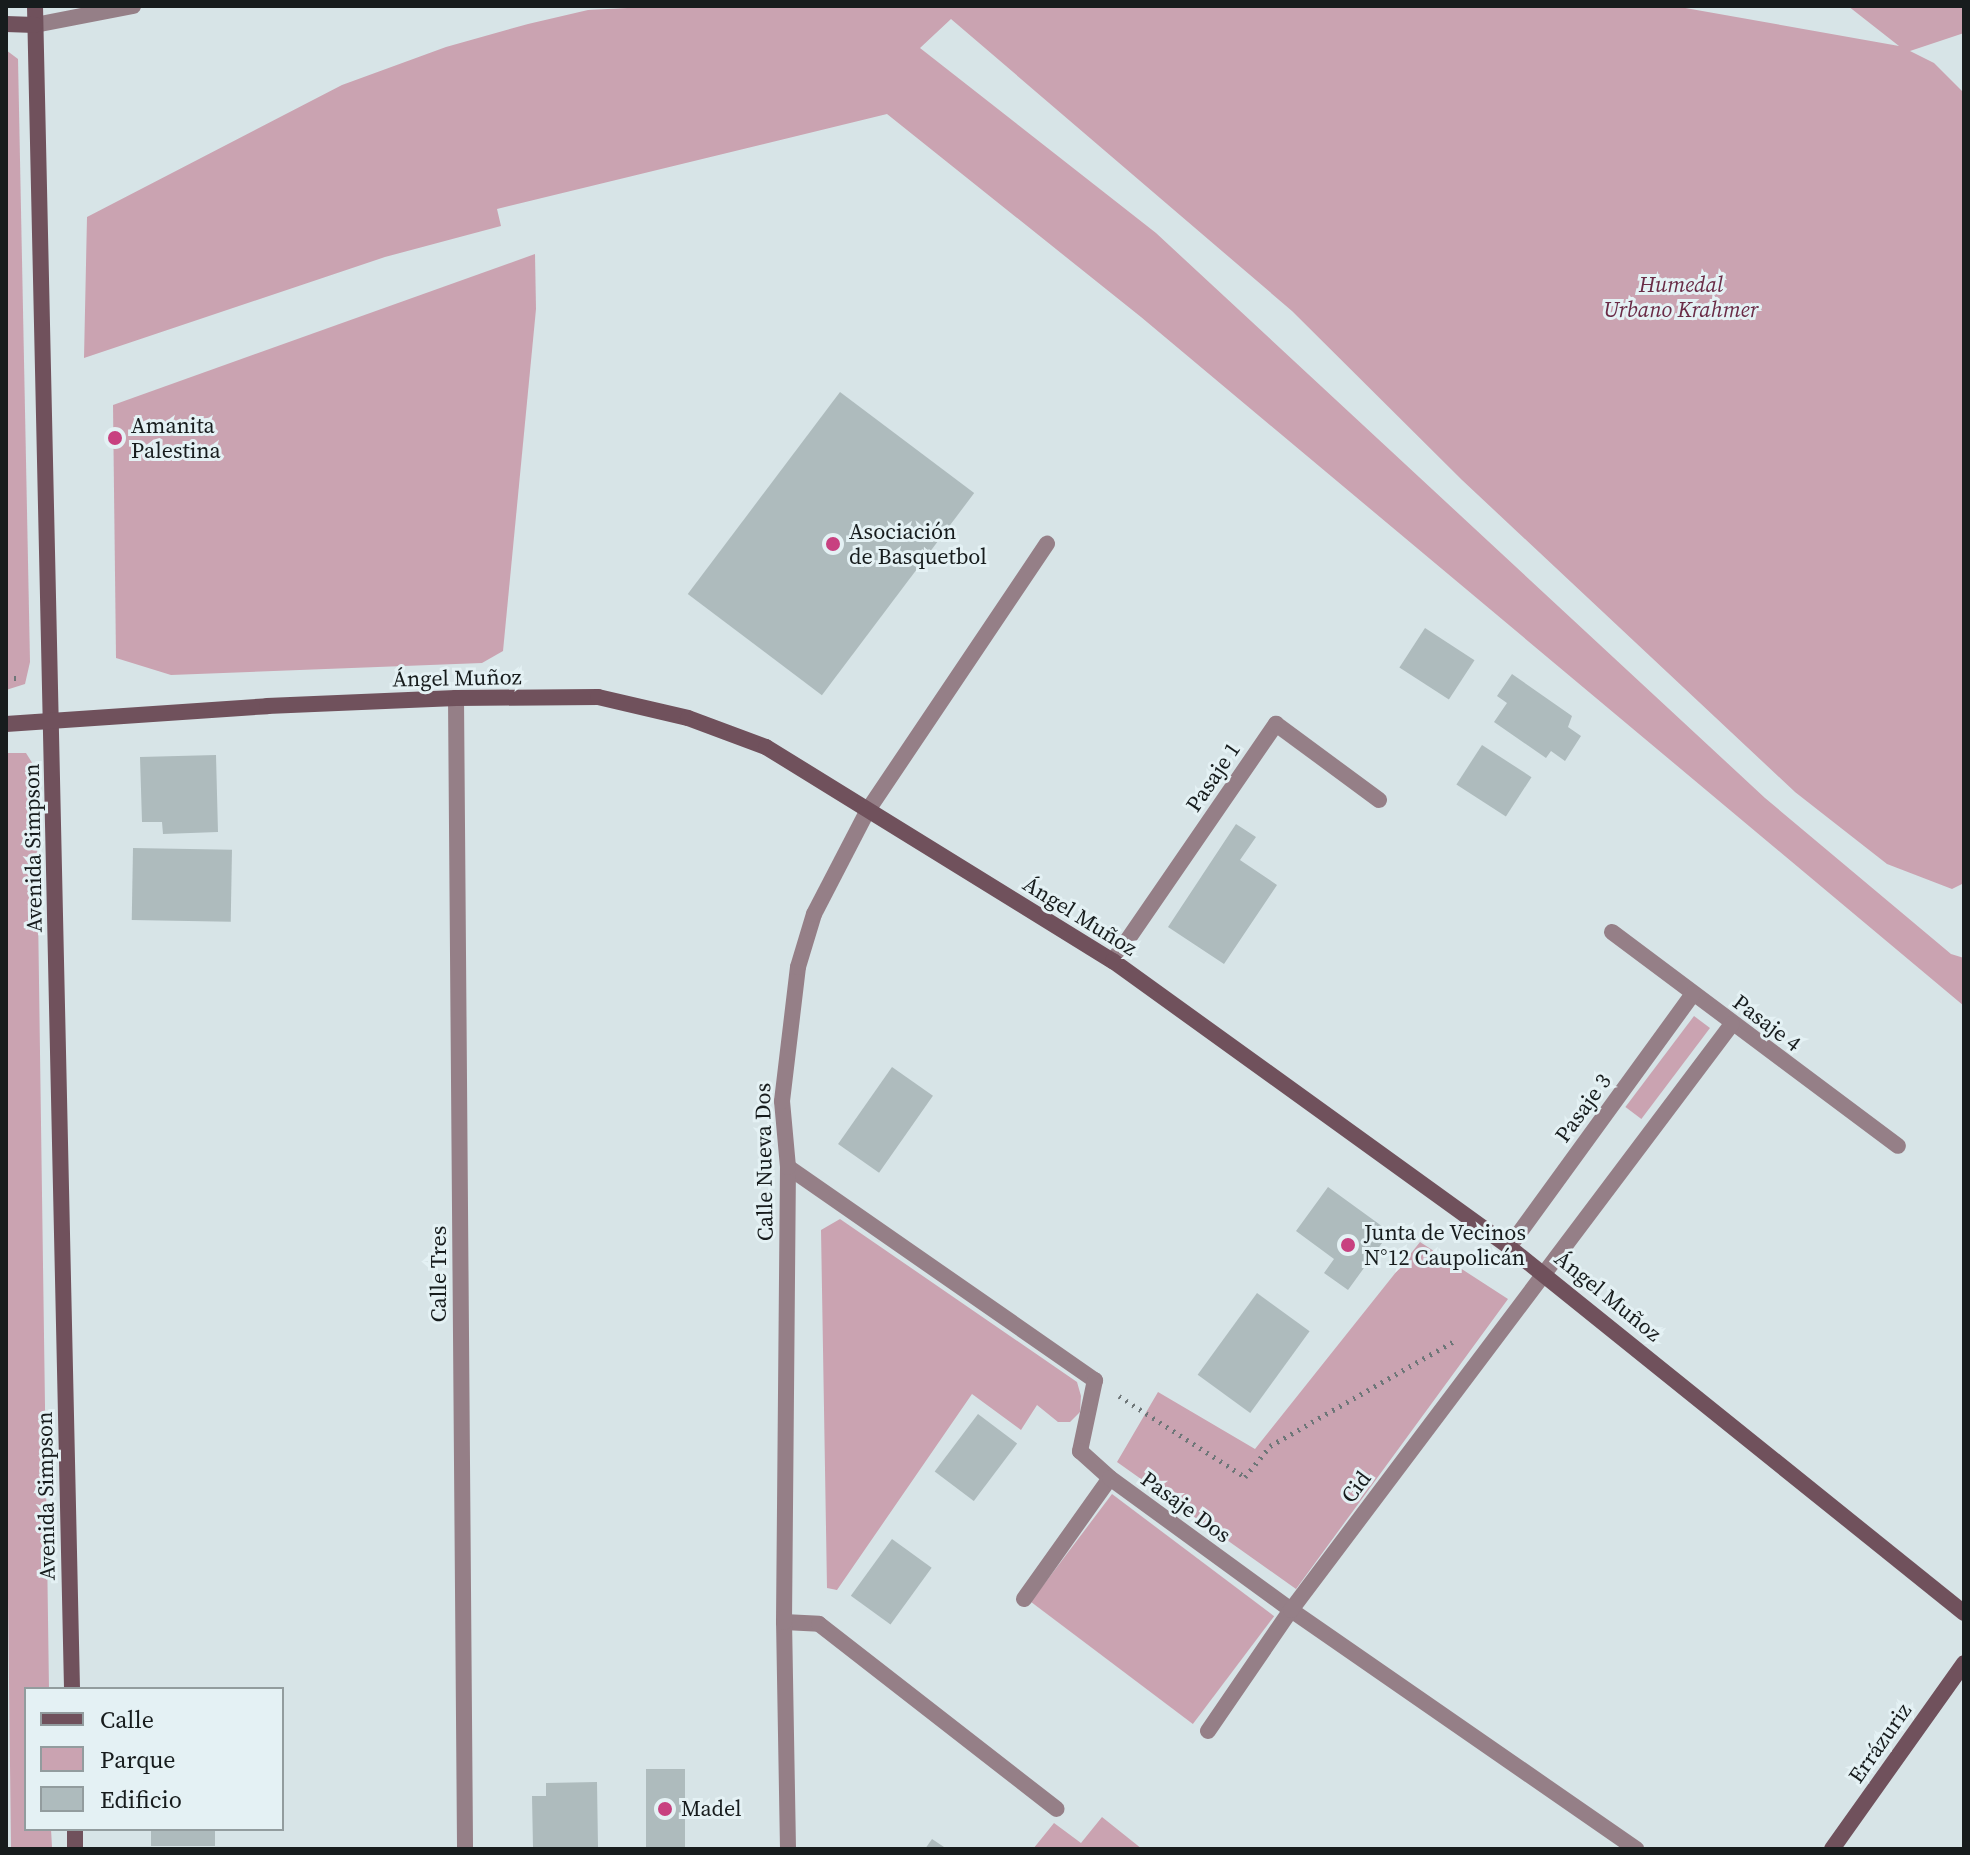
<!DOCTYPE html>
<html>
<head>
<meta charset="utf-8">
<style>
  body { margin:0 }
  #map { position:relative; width:1970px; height:1855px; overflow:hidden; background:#d7e4e7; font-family:"Source Serif 4",serif }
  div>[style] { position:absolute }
  .green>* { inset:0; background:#caa3b1; transform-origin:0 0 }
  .building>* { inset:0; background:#aebbbd; transform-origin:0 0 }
  .path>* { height:5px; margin-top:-2.5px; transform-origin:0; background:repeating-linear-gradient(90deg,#6e7678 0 2px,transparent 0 8px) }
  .lane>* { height:16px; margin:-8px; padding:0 8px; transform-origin:8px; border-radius:8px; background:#957f87 }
  .street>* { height:16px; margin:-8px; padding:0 8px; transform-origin:8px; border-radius:8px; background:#957f87 }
  .secondary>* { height:16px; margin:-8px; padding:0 8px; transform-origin:8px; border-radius:8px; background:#70515c }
  .dots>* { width:22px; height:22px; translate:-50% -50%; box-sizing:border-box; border:4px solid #e4f1f4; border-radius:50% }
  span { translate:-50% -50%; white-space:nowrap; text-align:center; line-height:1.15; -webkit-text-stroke:6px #e4f1f4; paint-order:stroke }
  .park-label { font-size:22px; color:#692b46; font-style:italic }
  .poi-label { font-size:22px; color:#171c1d }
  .left { translate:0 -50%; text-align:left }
  .street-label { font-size:22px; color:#171c1d }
  .frame { position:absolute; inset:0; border:8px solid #171c1d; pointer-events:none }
  .legend { position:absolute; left:24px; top:1687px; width:260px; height:144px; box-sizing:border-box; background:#e4f1f4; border:2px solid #929c9e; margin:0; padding:10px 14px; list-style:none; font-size:24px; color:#171c1d }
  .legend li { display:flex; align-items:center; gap:16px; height:40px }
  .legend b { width:40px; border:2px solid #929c9e }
</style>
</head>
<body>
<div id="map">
  <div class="green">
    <i style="clip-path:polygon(667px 6px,1674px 6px,1899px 46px,1848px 6px,1964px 6px,1964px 33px,1910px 51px,1934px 63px,1964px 93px,1964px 883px,1952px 889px,1887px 864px,1795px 792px,1462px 480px,1292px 311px,951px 19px,920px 48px,1156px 233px,1765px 798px,1951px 954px,1964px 958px,1964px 1006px,1141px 317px,887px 114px,497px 209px,501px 226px,385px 257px,84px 358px,87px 217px,342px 85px,446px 47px,528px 24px,588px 10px)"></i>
    <i style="clip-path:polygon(6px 50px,18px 59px,30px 662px,25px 684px,6px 690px)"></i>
    <i style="clip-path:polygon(535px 254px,536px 309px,503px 651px,482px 663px,171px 675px,116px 658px,113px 405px)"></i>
    <i style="clip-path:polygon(6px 753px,26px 753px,36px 769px,49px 1689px,26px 1689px,26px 1829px,51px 1829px,52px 1847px,48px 1849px,11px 1848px,6px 1429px)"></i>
    <i style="left:1694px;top:1016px;width:20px;height:114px;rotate:37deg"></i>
    <i style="clip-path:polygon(840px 1219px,1077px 1382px,1081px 1396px,1080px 1412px,1070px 1422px,1058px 1422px,1037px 1405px,1021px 1430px,972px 1394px,837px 1590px,827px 1588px,821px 1230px)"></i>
    <i style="clip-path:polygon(1420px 1242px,1508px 1299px,1296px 1589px,1117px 1462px,1158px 1392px,1255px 1449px)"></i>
    <i style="left:1112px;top:1494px;width:203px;height:135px;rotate:37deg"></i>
    <i style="clip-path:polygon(1102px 1817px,1142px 1849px,1033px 1849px,1054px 1823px,1081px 1843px)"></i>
  </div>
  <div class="building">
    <i style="left:840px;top:392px;width:168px;height:253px;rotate:37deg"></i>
    <i style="left:1425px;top:628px;width:59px;height:47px;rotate:33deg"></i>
    <i style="clip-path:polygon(1512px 674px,1572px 716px,1568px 727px,1581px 736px,1565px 761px,1551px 751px,1546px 758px,1494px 722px,1507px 703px,1497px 696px)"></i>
    <i style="left:1482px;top:745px;width:59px;height:47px;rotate:33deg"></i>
    <i style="clip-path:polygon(216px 755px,218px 832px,163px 834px,162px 822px,142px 822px,140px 757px)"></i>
    <i style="clip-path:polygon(1236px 824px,1256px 837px,1240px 860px,1277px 885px,1224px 964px,1168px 927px)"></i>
    <i style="left:133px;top:848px;width:99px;height:72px;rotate:1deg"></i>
    <i style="left:892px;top:1067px;width:50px;height:94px;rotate:35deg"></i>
    <i style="clip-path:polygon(1328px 1187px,1390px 1232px,1348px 1290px,1324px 1273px,1334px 1259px,1296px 1231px)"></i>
    <i style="left:1257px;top:1293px;width:65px;height:101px;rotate:36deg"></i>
    <i style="left:978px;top:1414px;width:49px;height:72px;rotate:37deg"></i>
    <i style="left:892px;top:1539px;width:49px;height:70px;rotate:36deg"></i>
    <i style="left:646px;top:1769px;width:39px;height:80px"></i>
    <i style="clip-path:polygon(597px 1782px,598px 1847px,533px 1848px,532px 1796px,546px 1796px,546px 1783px)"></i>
    <i style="left:151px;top:1829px;width:64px;height:17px"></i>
    <i style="clip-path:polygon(932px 1839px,947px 1849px,925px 1849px)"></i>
  </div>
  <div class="path">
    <i style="left:6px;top:678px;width:15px"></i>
    <i style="left:1119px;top:1396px;width:150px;rotate:32.7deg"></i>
    <i style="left:1245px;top:1477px;width:40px;rotate:-51deg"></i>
    <i style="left:1270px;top:1446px;width:212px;rotate:-29.7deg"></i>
  </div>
  <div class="lane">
    <i style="left:35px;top:25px;width:100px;rotate:-11deg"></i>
    <i style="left:1024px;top:1599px;width:148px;rotate:-54.6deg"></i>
    <i style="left:784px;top:1622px;width:35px;rotate:3deg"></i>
    <i style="left:819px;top:1624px;width:301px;rotate:37.9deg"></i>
  </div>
  <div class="street">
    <i style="left:456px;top:698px;width:1151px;rotate:89.55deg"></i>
    <i style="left:1612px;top:932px;width:357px;rotate:36.8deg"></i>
    <i style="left:1113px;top:961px;width:288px;rotate:-55.5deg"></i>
    <i style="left:1276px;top:724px;width:128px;rotate:36.4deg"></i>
    <i style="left:788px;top:1167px;width:374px;rotate:34.8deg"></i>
    <i style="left:1095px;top:1380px;width:73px;rotate:101.9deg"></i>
    <i style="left:1080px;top:1451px;width:40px;rotate:42deg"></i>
    <i style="left:1110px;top:1478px;width:224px;rotate:36.1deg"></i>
    <i style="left:1291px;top:1610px;width:420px;rotate:34.7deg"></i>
    <i style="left:1509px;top:1247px;width:313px;rotate:-54deg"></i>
    <i style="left:1208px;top:1731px;width:147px;rotate:-55.6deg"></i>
    <i style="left:1291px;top:1610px;width:733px;rotate:-53.04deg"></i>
    <i style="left:788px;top:1849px;width:227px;rotate:-91deg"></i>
    <i style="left:784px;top:1622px;width:455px;rotate:-89.5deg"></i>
    <i style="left:788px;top:1167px;width:66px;rotate:-95.2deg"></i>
    <i style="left:782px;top:1101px;width:135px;rotate:-83.2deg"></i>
    <i style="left:798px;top:967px;width:55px;rotate:-73.2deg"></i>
    <i style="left:814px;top:914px;width:117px;rotate:-62.6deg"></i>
    <i style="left:868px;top:810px;width:321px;rotate:-56.1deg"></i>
  </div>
  <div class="secondary">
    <i style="left:35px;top:6px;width:1683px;rotate:88.74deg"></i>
    <i style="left:6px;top:24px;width:29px;rotate:2deg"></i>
    <i style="left:6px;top:724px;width:262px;rotate:-3.9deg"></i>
    <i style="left:267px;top:706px;width:189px;rotate:-2.4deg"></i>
    <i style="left:456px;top:698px;width:142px;rotate:-0.4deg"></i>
    <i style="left:598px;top:697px;width:92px;rotate:13.1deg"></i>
    <i style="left:688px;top:718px;width:83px;rotate:20.4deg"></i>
    <i style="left:766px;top:747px;width:408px;rotate:31.7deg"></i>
    <i style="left:1113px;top:961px;width:488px;rotate:35.8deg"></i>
    <i style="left:1509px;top:1247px;width:584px;rotate:38.81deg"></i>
    <i style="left:75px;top:1829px;width:20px;rotate:90deg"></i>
    <i style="left:1832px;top:1849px;width:228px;rotate:-54.6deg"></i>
  </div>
  <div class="dots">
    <i style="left:115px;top:438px;background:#c84180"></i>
    <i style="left:833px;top:544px;background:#c84180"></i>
    <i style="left:1348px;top:1245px;background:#c84180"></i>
    <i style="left:665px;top:1809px;background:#c84180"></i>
  </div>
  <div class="park-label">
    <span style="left:1681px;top:297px">Humedal<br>Urbano Krahmer</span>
  </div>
  <div class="poi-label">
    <span class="left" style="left:131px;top:438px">Amanita<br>Palestina</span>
    <span class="left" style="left:849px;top:544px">Asociación<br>de Basquetbol</span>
    <span class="left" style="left:1364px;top:1245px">Junta de Vecinos<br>N°12 Caupolicán</span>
    <span class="left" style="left:681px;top:1809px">Madel</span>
  </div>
  <div class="street-label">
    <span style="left:457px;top:678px;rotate:-1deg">Ángel Muñoz</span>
    <span style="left:1213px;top:777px;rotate:-56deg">Pasaje 1</span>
    <span style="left:33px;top:848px;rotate:-91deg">Avenida Simpson</span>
    <span style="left:1080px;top:916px;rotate:32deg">Ángel Muñoz</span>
    <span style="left:1767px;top:1023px;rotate:37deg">Pasaje 4</span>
    <span style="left:1583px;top:1108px;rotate:-54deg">Pasaje 3</span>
    <span style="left:764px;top:1162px;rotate:-91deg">Calle Nueva Dos</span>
    <span style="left:439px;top:1274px;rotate:-90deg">Calle Tres</span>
    <span style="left:1608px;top:1296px;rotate:39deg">Ángel Muñoz</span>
    <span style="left:1356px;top:1487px;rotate:-53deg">Cid</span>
    <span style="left:46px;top:1496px;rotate:-91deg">Avenida Simpson</span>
    <span style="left:1186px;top:1507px;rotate:36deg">Pasaje Dos</span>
    <span style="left:1880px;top:1743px;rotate:-55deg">Errázuriz</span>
  </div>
  <div class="frame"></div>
  <ul class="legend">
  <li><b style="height:10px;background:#70515c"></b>Calle</li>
  <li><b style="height:22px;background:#caa3b1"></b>Parque</li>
  <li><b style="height:22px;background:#aebbbd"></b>Edificio</li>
  </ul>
</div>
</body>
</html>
